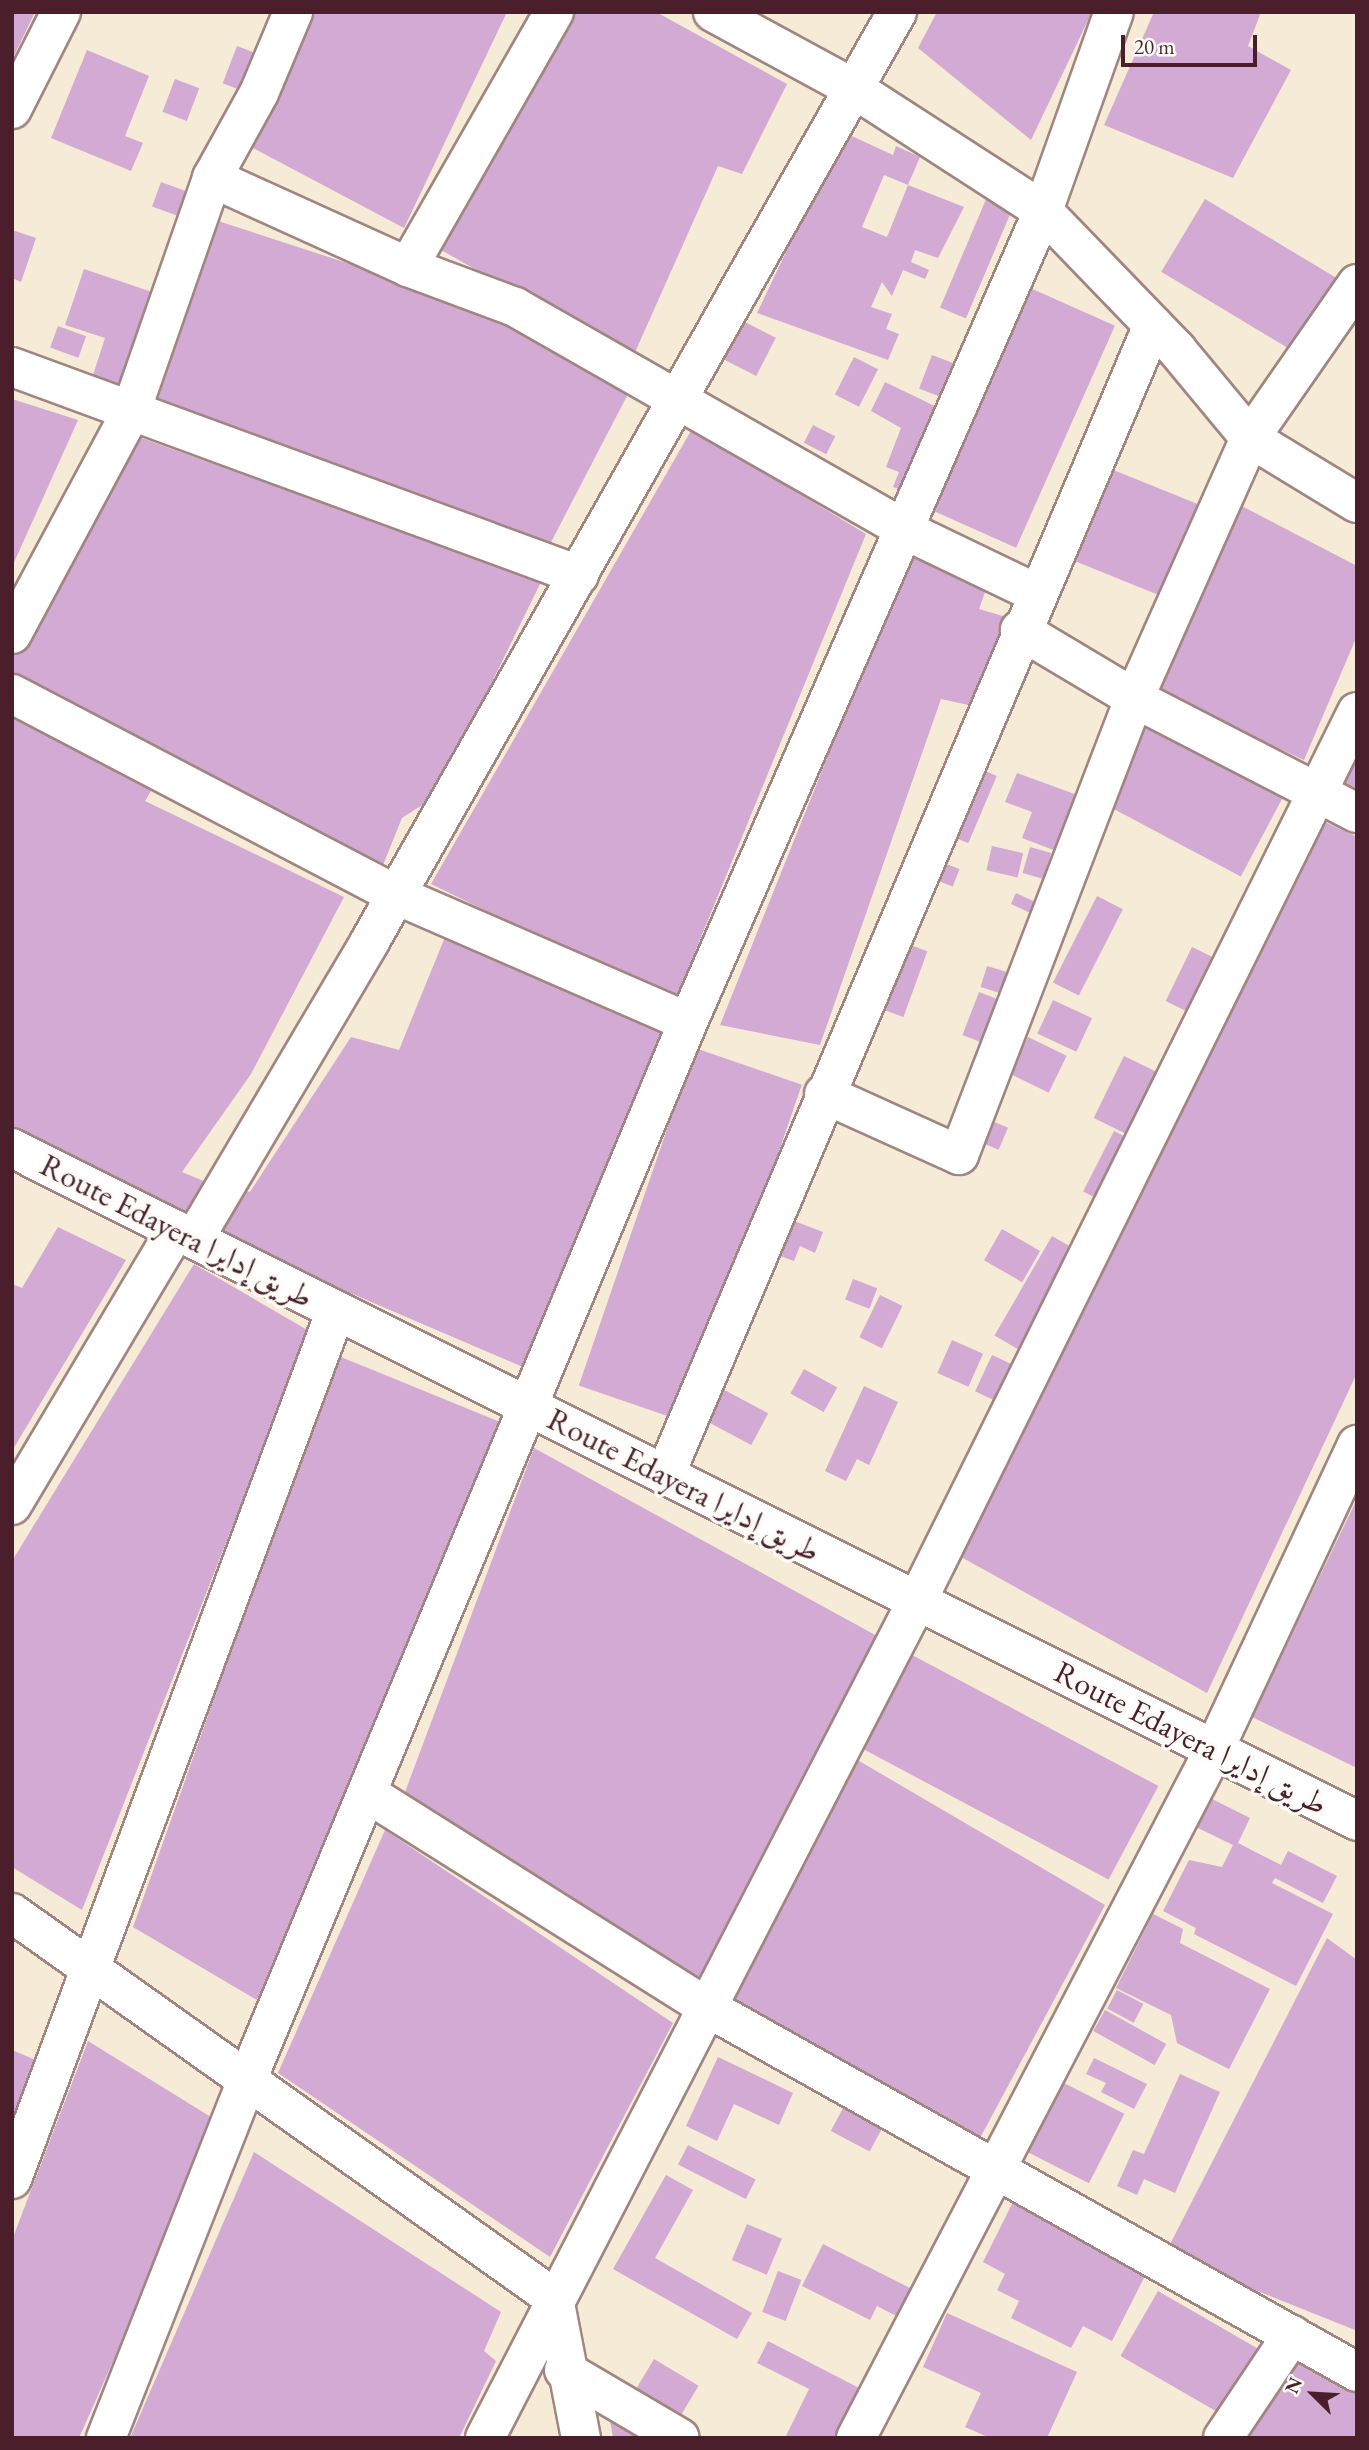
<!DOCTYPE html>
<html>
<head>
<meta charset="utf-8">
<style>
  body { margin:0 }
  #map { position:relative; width:1369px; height:2450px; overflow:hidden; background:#f5ebd6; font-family:"EB Garamond",Amiri,serif }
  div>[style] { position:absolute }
  .building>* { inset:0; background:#d2aad3; transform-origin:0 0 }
  .roads { filter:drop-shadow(2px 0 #a08580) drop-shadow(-2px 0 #a08580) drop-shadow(0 2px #a08580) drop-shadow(0 -2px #a08580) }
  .minor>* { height:38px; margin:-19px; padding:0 19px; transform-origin:19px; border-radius:19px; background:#fff }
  span { translate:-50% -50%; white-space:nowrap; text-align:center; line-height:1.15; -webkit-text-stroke:7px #fdfcf7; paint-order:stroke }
  .street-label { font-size:32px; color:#4a1f2b }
  .frame { position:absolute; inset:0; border:14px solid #4a1f2b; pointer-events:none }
  .north { position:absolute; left:1278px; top:2359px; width:70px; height:70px; -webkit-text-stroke:5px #fdfcf7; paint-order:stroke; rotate:294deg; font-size:19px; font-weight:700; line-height:28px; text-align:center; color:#4a1f2b }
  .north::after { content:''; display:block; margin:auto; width:24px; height:32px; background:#4a1f2b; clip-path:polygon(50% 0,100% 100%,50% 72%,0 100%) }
  .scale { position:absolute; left:1121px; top:35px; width:136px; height:32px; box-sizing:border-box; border:4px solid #4a1f2b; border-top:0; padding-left:9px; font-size:21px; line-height:24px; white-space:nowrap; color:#4a1f2b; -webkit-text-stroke:5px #fdfcf7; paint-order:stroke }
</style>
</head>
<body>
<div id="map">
  <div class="building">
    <i style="clip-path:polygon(12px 12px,35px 12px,12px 60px)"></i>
    <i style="clip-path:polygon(308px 12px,507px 12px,404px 228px,251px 147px)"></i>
    <i style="clip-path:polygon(559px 12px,656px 12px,787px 84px,742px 174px,718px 166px,632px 359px,429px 243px)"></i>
    <i style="clip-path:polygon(937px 12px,1092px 12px,1031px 140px,918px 48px)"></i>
    <i style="clip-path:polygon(1154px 12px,1261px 12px,1248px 46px,1291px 70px,1233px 178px,1104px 125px)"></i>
    <i style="left:237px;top:46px;width:28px;height:40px;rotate:21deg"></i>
    <i style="clip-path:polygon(87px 50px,149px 76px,125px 136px,143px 143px,131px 171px,51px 138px)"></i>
    <i style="left:175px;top:79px;width:26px;height:35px;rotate:21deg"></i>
    <i style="clip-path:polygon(evenodd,843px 132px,893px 155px,896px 146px,920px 157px,908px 185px,964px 207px,938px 258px,915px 250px,911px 262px,929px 270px,925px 279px,903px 270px,892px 296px,882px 282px,871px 307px,892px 314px,886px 329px,899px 334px,888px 360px,757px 313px,843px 132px,884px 175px,908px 185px,887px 237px,862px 227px,884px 175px)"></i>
    <i style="left:161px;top:182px;width:27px;height:26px;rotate:20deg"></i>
    <i style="left:987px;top:197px;width:28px;height:120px;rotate:23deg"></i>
    <i style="left:1205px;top:199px;width:157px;height:85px;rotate:31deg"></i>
    <i style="clip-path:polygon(215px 220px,485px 308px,629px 392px,547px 550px,142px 411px)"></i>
    <i style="clip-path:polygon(12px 230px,36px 238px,21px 282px,12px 278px)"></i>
    <i style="clip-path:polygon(84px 269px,152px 292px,120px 384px,93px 375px,105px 338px,65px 325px)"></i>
    <i style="left:1019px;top:283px;width:105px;height:243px;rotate:24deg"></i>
    <i style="left:741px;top:320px;width:39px;height:43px;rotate:27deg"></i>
    <i style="left:58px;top:326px;width:30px;height:23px;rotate:20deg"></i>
    <i style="left:932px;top:355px;width:28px;height:36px;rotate:21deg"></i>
    <i style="left:854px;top:357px;width:27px;height:42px;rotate:27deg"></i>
    <i style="clip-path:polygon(885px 382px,943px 410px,909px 493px,893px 487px,899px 472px,886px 467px,901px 428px,871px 411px)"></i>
    <i style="clip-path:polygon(12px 399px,78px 420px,12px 567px)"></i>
    <i style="left:813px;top:425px;width:25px;height:20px;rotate:27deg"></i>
    <i style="clip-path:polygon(692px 429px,866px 534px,674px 1003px,431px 884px)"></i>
    <i style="clip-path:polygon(133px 435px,541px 582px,436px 796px,402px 818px,383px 865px,12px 690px,12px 658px,28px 625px,38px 630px)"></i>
    <i style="left:1111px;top:469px;width:98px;height:99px;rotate:22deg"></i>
    <i style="clip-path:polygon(1234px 502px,1357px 566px,1357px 636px,1304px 760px,1156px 692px)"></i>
    <i style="clip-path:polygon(910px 551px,988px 584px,979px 609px,1006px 617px,973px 706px,941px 699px,820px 1045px,720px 1025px)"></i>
    <i style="clip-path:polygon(12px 709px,160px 776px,145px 801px,344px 897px,251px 1074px,182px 1172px,206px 1182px,182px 1221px,12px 1129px)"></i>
    <i style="left:1141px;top:717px;width:163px;height:94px;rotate:28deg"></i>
    <i style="clip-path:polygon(1357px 717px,1357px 801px,1328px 788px)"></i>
    <i style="left:971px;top:765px;width:28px;height:73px;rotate:23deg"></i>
    <i style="clip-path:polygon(1017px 773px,1091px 800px,1069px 856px,1022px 838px,1032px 812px,1005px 802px)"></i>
    <i style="clip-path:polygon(1308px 814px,1357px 837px,1357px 1373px,1207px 1693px,952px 1552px)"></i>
    <i style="left:992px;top:846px;width:32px;height:25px;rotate:13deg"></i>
    <i style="left:1030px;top:847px;width:22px;height:27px;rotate:16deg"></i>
    <i style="left:939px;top:861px;width:22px;height:19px;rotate:21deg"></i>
    <i style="left:1016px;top:893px;width:38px;height:12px;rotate:25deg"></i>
    <i style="left:1097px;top:896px;width:29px;height:97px;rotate:27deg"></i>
    <i style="clip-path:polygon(445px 937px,663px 1026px,530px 1370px,215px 1235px,233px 1188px,250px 1192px,351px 1037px,399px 1050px)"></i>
    <i style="left:902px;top:942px;width:27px;height:70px;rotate:20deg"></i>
    <i style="left:1192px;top:947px;width:25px;height:60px;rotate:26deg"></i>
    <i style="left:987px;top:966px;width:39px;height:22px;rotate:17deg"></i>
    <i style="left:979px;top:992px;width:34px;height:46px;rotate:21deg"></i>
    <i style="left:1053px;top:1000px;width:43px;height:37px;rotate:25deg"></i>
    <i style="left:1028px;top:1037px;width:43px;height:41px;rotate:26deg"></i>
    <i style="left:695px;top:1048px;width:113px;height:357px;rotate:19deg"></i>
    <i style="left:1124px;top:1056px;width:55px;height:69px;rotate:26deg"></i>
    <i style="left:985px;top:1118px;width:25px;height:24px;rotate:23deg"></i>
    <i style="left:1114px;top:1131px;width:22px;height:68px;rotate:27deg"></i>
    <i style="clip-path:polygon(794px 1221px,823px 1232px,815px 1253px,800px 1246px,794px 1261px,780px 1256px)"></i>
    <i style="clip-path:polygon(58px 1227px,126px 1260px,12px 1451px,12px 1284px,22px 1288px)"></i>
    <i style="left:1002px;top:1229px;width:44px;height:36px;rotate:30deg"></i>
    <i style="left:1052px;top:1236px;width:32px;height:115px;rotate:30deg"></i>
    <i style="clip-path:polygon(194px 1264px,309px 1331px,82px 1910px,12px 1867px,12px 1561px)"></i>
    <i style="left:853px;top:1279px;width:26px;height:22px;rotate:21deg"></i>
    <i style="left:880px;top:1295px;width:25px;height:47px;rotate:26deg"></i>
    <i style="left:952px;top:1340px;width:34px;height:36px;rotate:24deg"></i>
    <i style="clip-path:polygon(336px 1355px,510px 1426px,257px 2000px,133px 1927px)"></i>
    <i style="left:992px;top:1355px;width:23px;height:40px;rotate:25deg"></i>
    <i style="left:804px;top:1369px;width:38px;height:28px;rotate:29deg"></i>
    <i style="left:717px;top:1386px;width:58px;height:36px;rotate:28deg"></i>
    <i style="clip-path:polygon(864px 1386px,898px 1402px,869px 1465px,857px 1459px,846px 1481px,825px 1471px)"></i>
    <i style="clip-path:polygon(534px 1448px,877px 1636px,701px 1980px,402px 1800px)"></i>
    <i style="clip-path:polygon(1357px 1499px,1357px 1768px,1252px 1717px)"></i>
    <i style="left:897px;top:1647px;width:296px;height:106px;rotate:28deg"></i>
    <i style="clip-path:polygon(849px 1755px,1105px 1905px,972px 2153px,730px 1998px)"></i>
    <i style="clip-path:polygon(1210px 1798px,1250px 1818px,1238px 1843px,1281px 1865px,1288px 1851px,1337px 1876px,1323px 1903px,1275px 1878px,1272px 1883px,1333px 1914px,1296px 1986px,1194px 1934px,1196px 1928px,1163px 1911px,1189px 1860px,1222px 1867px,1233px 1845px,1196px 1827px)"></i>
    <i style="clip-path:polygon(385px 1830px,673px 2023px,550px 2257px,278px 2073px)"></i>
    <i style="clip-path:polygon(1153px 1914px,1183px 1929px,1180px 1943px,1270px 1989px,1229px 2069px,1177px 2043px,1171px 2015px,1116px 1988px)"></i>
    <i style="clip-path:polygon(1327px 1938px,1357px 1960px,1355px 2330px,1165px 2254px)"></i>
    <i style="left:1117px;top:1990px;width:30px;height:21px;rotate:28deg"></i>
    <i style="left:1105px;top:2010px;width:70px;height:24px;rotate:29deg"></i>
    <i style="clip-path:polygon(88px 2041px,219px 2122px,79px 2438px,12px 2438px,12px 2240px)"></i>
    <i style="clip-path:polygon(12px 2050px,38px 2061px,12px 2121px)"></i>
    <i style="clip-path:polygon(718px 2057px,793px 2093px,779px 2125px,734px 2104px,717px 2141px,686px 2126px)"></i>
    <i style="clip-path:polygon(1094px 2058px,1147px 2084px,1134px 2109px,1101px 2092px,1106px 2083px,1086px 2074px)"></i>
    <i style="clip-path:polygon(1180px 2074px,1220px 2092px,1175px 2193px,1144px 2179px,1137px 2195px,1117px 2186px,1133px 2150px,1144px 2154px)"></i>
    <i style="left:1062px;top:2082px;width:70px;height:78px;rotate:27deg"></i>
    <i style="left:843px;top:2108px;width:44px;height:26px;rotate:28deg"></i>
    <i style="left:688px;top:2145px;width:76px;height:22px;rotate:27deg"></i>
    <i style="clip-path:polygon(254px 2152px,501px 2312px,484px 2351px,496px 2361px,459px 2438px,130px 2438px)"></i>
    <i style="clip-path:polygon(666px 2175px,693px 2190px,655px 2258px,752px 2313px,737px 2339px,613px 2269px)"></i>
    <i style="clip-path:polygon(1013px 2202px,1148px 2270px,1112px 2341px,1083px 2326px,1071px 2348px,1011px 2318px,1019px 2301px,997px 2290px,1005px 2274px,983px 2262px)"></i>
    <i style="left:747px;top:2224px;width:38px;height:39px;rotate:23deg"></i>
    <i style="clip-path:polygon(823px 2244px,912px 2289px,898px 2317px,877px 2306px,870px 2320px,802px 2286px)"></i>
    <i style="left:778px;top:2271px;width:25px;height:44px;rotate:21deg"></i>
    <i style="left:1158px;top:2291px;width:118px;height:75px;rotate:30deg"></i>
    <i style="clip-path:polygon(947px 2313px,1077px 2372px,1047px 2438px,990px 2438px,965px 2427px,981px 2393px,923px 2367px)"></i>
    <i style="clip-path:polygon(768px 2341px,865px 2391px,841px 2438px,785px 2438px,809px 2389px,757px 2363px)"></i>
    <i style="clip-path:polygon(1284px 2357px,1357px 2393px,1357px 2438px,1228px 2438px)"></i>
    <i style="left:654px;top:2359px;width:52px;height:34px;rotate:31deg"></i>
    <i style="clip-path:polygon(607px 2402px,655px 2438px,613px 2438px)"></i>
  </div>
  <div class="roads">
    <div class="minor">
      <i style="left:713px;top:12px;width:159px;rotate:28.5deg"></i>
      <i style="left:853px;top:88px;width:226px;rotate:32.9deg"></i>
      <i style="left:1043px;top:211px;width:193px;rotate:46deg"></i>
      <i style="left:1177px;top:350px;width:114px;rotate:50.3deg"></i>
      <i style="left:1250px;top:438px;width:125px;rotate:31.3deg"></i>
      <i style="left:12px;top:109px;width:109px;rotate:-63.2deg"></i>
      <i style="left:212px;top:178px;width:215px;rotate:24.4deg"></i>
      <i style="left:408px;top:267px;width:114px;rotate:20.5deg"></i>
      <i style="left:515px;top:307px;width:451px;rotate:29.7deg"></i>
      <i style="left:907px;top:531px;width:143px;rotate:25.7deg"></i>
      <i style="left:408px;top:267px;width:294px;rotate:-60.2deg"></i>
      <i style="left:1357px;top:284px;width:188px;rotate:124.8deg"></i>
      <i style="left:1250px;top:438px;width:285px;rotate:114deg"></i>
      <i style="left:1134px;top:698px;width:251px;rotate:27.3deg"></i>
      <i style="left:12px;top:367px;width:604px;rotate:20.15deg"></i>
      <i style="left:12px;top:634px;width:250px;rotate:-61.8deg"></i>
      <i style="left:130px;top:414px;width:250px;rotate:-70.8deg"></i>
      <i style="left:212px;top:178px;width:97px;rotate:-61.1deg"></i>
      <i style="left:259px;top:93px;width:88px;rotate:-67.2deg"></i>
      <i style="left:12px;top:694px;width:433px;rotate:27.6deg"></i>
      <i style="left:396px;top:895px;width:318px;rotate:23.5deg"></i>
      <i style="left:824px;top:1094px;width:148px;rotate:24.3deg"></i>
      <i style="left:959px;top:1155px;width:489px;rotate:-69deg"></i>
      <i style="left:1134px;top:698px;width:133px;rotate:-149.2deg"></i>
      <i style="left:12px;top:1148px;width:1504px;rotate:26.58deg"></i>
      <i style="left:194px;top:1239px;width:346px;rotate:-59.4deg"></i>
      <i style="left:370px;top:941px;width:1068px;rotate:-60.43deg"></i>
      <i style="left:665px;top:1475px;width:1249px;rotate:-67.01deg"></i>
      <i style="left:12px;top:1505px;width:320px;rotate:-59.2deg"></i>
      <i style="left:370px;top:1795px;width:400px;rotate:32.2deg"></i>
      <i style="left:708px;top:2008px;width:744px;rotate:29.29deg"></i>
      <i style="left:12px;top:1913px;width:665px;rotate:35.39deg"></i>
      <i style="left:554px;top:2298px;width:143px;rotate:79.1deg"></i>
      <i style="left:12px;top:2179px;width:927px;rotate:-69.55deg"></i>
      <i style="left:564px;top:2370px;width:134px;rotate:30.4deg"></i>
      <i style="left:106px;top:2438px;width:385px;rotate:-68.5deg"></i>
      <i style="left:247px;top:2080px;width:1146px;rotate:-67.37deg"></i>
      <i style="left:688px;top:1022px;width:885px;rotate:-66.36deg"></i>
      <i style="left:1043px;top:211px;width:211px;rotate:-70.4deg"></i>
      <i style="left:485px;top:2438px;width:942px;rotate:-62.7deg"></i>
      <i style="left:917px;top:1601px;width:992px;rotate:-63.67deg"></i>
      <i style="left:856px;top:2438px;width:776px;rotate:-62.51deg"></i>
      <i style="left:1214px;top:1750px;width:337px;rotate:-64.9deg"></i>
      <i style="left:1223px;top:2438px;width:124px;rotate:-56.2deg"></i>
    </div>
  </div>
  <div class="street-label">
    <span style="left:177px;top:1231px;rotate:27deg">Route Edayera طريق إدايرا</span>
    <span style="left:684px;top:1485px;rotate:27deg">Route Edayera طريق إدايرا</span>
    <span style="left:1191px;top:1738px;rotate:27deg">Route Edayera طريق إدايرا</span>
  </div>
  <div class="frame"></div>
  <div class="north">N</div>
  <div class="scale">20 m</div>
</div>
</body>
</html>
